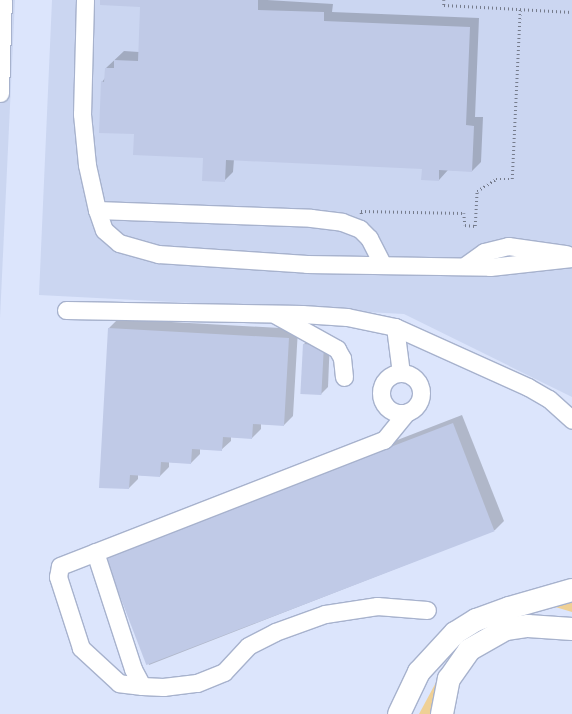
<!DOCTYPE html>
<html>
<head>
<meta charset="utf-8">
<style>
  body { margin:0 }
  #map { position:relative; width:572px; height:714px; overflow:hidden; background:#dce5fc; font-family:"Noto Sans",sans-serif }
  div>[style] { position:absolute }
  .built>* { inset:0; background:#cbd6f1 }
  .green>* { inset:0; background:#efd095 }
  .shadow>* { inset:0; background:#0003 }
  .building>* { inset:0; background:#c0cae7; transform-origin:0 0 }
  .path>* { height:2.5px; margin-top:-1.25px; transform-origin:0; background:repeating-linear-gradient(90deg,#757b8b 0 1px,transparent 0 4px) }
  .roads { filter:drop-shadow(1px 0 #a7b2cd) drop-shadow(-1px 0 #a7b2cd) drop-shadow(0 1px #a7b2cd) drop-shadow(0 -1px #a7b2cd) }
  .minor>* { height:17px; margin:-8.5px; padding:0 8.5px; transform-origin:8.5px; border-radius:8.5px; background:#fff }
  .minor>.ring { margin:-8.5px; padding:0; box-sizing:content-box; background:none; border:17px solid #fff; border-radius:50% }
  .major>* { height:22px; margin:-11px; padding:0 11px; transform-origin:11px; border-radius:11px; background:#fff }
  span { translate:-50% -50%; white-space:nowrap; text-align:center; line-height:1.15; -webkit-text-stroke:3px #fff; paint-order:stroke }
</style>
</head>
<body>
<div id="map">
  <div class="built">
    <i style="clip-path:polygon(0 0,15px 0,0 318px)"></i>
    <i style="clip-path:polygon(52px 0,572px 0,572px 397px,404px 314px,39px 295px)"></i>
  </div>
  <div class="green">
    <i style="clip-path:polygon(572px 602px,572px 612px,552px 606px)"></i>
    <i style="clip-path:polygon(440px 675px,437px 714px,419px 714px)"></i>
  </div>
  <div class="shadow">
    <i style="clip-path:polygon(101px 0,267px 0,333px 4px,332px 12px,479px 18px,475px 117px,483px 117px,481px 162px,472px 171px,448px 170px,439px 180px,423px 168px,234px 159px,233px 172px,224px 181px,204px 157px,135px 133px,102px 82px,105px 78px,106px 68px,124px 51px,139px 52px,141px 6px)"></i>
    <i style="clip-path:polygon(118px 319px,298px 329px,293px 416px,284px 425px,261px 424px,261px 429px,252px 438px,231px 437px,231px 441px,221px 450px,200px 449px,200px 454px,191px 463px,169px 462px,169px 467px,160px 476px,138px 475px,138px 479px,129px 488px,109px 328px)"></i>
    <i style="clip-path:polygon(311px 337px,330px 338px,328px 387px,321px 394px,304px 344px)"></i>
    <i style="clip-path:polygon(462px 415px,504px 521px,495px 530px,149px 665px,107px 559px,116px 549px)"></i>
  </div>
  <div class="building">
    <i style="clip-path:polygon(100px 0,258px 0,258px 10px,324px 12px,324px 21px,470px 27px,466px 125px,474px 126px,472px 172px,439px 170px,439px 181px,421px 180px,422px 169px,226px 160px,225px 182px,202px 181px,203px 158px,133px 155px,134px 134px,99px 133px,101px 81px,104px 82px,105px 68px,114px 68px,114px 60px,138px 61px,140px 7px,100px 5px)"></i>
    <i style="clip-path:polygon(108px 328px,289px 338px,284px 426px,253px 424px,252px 439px,223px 437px,222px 451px,192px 449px,191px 464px,161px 462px,160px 477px,130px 475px,129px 489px,99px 488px)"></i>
    <i style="left:303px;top:344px;width:21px;height:50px;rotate:3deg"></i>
    <i style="left:453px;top:423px;width:116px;height:373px;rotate:69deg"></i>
  </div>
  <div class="path">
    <i style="left:444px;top:0;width:5px;rotate:90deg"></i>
    <i style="left:444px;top:5px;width:128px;rotate:3.1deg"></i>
    <i style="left:361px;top:214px;width:3px;rotate:-90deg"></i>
    <i style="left:361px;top:211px;width:103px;rotate:1.1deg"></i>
    <i style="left:464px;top:213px;width:12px;rotate:85deg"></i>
    <i style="left:465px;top:225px;width:10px;rotate:6deg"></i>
    <i style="left:475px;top:226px;width:35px;rotate:-87deg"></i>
    <i style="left:477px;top:191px;width:22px;rotate:-32deg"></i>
    <i style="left:496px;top:179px;width:16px"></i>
    <i style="left:512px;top:179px;width:170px;rotate:-87.3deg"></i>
  </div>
  <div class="roads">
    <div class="minor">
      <i style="left:85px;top:0;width:114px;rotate:91.5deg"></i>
      <i style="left:82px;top:114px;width:51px;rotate:84.4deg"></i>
      <i style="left:87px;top:165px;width:46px;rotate:77.5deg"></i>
      <i style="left:97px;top:210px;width:21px;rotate:71deg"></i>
      <i style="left:104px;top:230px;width:20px;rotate:41deg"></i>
      <i style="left:119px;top:243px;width:41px;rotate:15.8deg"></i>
      <i style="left:158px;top:254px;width:149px;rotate:3.8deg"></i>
      <i style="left:307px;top:264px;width:183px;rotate:0.9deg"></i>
      <i style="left:490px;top:267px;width:82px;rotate:-6.3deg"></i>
      <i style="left:0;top:93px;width:93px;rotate:-88.2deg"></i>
      <i style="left:97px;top:210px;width:214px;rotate:2.1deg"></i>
      <i style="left:311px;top:218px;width:31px;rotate:7deg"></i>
      <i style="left:342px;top:222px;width:19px;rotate:21deg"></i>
      <i style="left:360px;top:229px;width:13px;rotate:45deg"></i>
      <i style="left:369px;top:238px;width:30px;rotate:63deg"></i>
      <i style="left:466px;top:265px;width:22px;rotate:-36deg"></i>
      <i style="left:484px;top:252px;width:25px;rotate:-14deg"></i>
      <i style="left:508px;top:246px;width:59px;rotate:7.9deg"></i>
      <i style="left:66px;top:310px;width:236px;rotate:1deg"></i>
      <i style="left:302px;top:314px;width:45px;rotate:3.8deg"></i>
      <i style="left:347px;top:317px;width:49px;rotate:11.8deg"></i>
      <i style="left:395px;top:327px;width:146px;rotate:24.3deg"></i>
      <i style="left:528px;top:387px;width:24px;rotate:30deg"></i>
      <i style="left:549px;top:399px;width:31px;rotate:42deg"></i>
      <i style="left:276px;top:315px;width:70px;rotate:29.1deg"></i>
      <i style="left:337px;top:349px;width:10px;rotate:61deg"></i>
      <i style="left:342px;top:358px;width:19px;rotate:84deg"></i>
      <i style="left:395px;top:327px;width:46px;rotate:82.6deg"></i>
      <i class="ring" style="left:381px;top:373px;width:23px;height:23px"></i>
      <i style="left:95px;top:552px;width:123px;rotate:72deg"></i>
      <i style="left:133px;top:669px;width:19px;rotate:62deg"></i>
      <i style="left:142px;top:686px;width:21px;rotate:3deg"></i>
      <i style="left:163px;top:687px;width:34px;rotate:-7deg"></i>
      <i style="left:197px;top:683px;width:29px;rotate:-22deg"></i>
      <i style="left:224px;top:672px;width:35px;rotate:-47deg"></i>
      <i style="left:248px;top:646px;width:30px;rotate:-27deg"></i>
      <i style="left:275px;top:632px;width:53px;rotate:-19.8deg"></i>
      <i style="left:325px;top:614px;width:53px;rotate:-8.7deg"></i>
      <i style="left:377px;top:606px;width:50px;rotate:4.6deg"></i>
      <i style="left:142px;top:686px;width:23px;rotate:-173deg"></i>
      <i style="left:119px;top:683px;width:52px;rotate:-137.4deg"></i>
      <i style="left:81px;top:648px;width:75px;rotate:-107.9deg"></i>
      <i style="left:58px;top:577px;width:11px;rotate:-80deg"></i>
      <i style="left:60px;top:566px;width:348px;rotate:-21.3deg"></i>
      <i style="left:384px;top:440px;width:35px;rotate:-51deg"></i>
    </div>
    <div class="major">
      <i style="left:399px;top:714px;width:47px;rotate:-64.5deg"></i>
      <i style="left:419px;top:672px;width:53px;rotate:-47.3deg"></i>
      <i style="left:455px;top:633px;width:25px;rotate:-32deg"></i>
      <i style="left:476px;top:620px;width:35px;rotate:-20deg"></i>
      <i style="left:509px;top:608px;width:66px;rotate:-15.9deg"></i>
      <i style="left:442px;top:714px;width:36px;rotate:-79deg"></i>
      <i style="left:449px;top:679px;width:35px;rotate:-55deg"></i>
      <i style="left:469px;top:650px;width:43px;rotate:-29.6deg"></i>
      <i style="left:506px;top:629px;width:22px;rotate:-8deg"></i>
      <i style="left:528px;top:626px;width:44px;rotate:3.9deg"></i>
    </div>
  </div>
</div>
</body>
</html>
